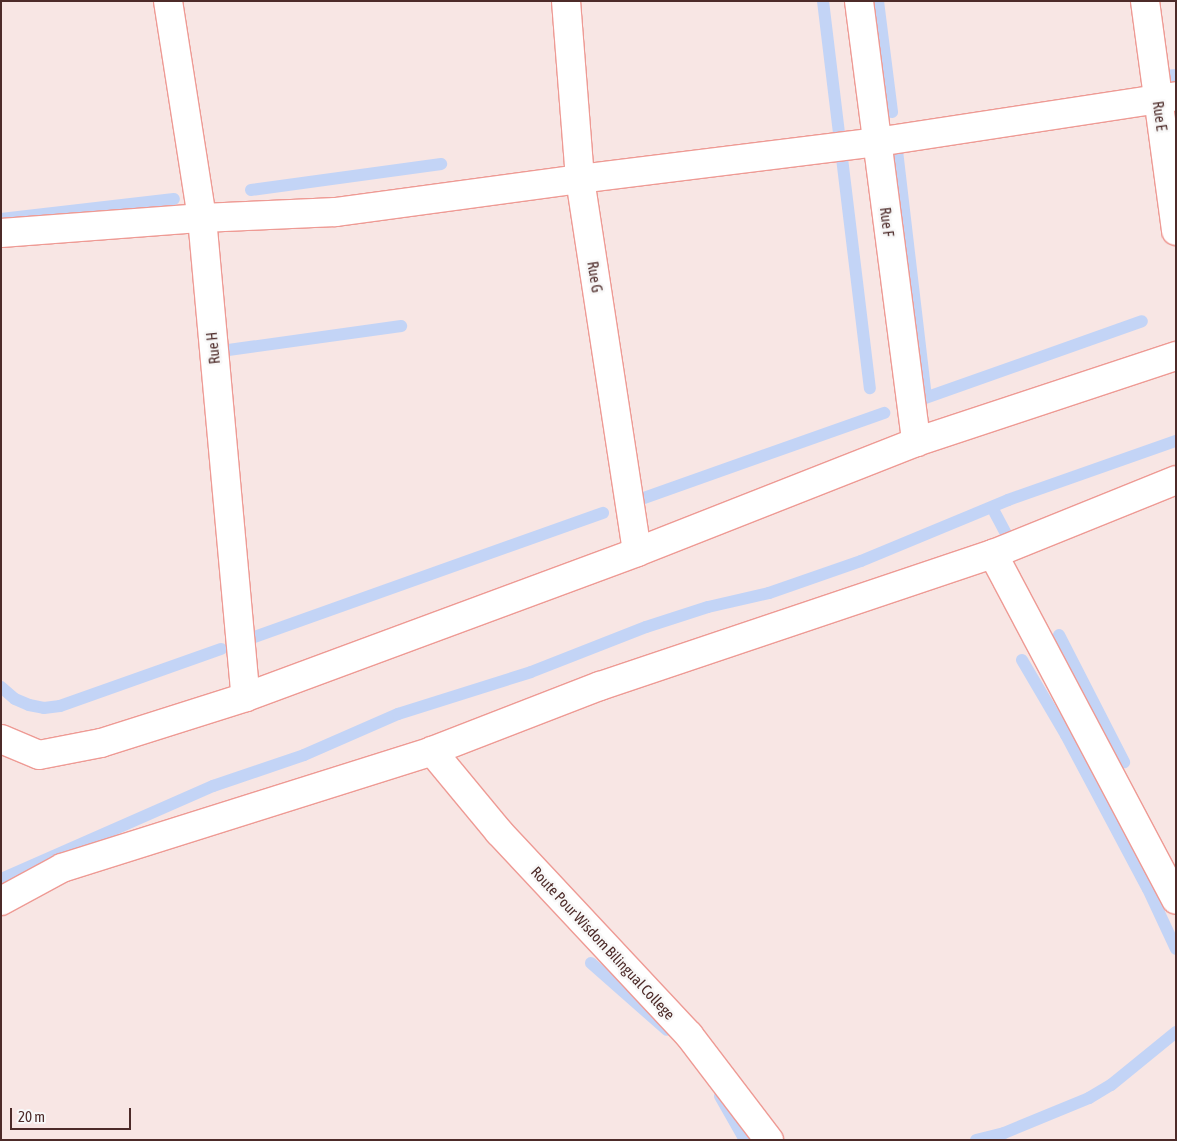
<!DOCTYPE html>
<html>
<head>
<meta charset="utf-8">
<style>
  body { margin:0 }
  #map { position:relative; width:1177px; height:1141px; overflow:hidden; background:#f8e6e4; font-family:"Asap Condensed",sans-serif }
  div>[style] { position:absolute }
  .stream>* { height:12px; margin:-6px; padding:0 6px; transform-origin:6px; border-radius:6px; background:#c3d4f6 }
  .roads { filter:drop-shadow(1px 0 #ee9a94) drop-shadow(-1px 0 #ee9a94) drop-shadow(0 1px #ee9a94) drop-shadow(0 -1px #ee9a94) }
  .minor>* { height:28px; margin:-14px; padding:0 14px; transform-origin:14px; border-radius:14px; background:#fff }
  span { translate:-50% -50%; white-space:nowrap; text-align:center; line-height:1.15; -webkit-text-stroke:5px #f8f8f8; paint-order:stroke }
  .street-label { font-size:15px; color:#4d2b29 }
  .frame { position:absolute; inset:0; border:2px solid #4d2b29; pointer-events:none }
  .scale { position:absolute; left:10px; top:1108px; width:121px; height:22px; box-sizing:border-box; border:2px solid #4d2b29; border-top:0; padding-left:6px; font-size:15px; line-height:18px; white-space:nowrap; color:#4d2b29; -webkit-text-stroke:4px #f8f8f8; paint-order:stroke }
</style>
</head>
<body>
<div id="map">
  <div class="stream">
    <i style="left:823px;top:1px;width:390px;rotate:83.1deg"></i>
    <i style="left:878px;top:1px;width:112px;rotate:82.8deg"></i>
    <i style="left:1164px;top:76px;width:12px;rotate:-5deg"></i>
    <i style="left:896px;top:142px;width:256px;rotate:83.3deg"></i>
    <i style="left:251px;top:190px;width:192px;rotate:-7.8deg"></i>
    <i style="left:1px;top:219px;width:174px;rotate:-6.6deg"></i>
    <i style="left:215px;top:354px;width:2px;rotate:-117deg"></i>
    <i style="left:214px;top:352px;width:189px;rotate:-7.9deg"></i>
    <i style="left:925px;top:398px;width:230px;rotate:-19.5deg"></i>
    <i style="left:627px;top:504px;width:273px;rotate:-19.5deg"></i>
    <i style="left:995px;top:513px;width:34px;rotate:62deg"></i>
    <i style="left:1059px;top:635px;width:143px;rotate:62.9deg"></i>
    <i style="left:246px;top:640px;width:379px;rotate:-19.6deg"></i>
    <i style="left:1022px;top:660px;width:87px;rotate:59.6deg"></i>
    <i style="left:1066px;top:735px;width:174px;rotate:62deg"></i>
    <i style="left:1148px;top:889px;width:66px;rotate:65deg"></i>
    <i style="left:1px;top:687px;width:18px;rotate:41deg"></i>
    <i style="left:15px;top:699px;width:15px;rotate:23deg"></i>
    <i style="left:29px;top:705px;width:15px;rotate:11deg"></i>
    <i style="left:44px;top:708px;width:16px;rotate:-7deg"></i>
    <i style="left:60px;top:706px;width:171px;rotate:-19.5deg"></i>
    <i style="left:1px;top:879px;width:232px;rotate:-23.7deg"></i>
    <i style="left:213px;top:786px;width:96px;rotate:-18.8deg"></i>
    <i style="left:304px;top:755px;width:103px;rotate:-23.6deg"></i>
    <i style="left:398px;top:714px;width:139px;rotate:-17.5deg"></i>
    <i style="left:531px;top:672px;width:123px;rotate:-21.4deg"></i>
    <i style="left:646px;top:627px;width:65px;rotate:-17.9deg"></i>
    <i style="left:708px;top:607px;width:63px;rotate:-12.9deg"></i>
    <i style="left:769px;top:593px;width:97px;rotate:-19.2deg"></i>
    <i style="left:861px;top:561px;width:159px;rotate:-22.5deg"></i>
    <i style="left:1008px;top:500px;width:178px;rotate:-19.4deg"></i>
    <i style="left:591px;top:963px;width:101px;rotate:41.4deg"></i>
    <i style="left:720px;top:1096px;width:51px;rotate:60.4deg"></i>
    <i style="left:976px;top:1140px;width:29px;rotate:-14deg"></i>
    <i style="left:1004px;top:1133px;width:92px;rotate:-22.4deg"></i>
    <i style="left:1089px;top:1098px;width:26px;rotate:-31deg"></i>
    <i style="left:1111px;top:1085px;width:84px;rotate:-39.2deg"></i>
  </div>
  <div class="roads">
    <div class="minor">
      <i style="left:168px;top:1px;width:220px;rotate:81.1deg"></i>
      <i style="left:202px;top:218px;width:481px;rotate:84.8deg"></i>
      <i style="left:566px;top:1px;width:179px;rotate:85.5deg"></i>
      <i style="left:580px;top:179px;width:377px;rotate:81.3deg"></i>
      <i style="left:859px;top:1px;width:445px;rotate:82.6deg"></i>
      <i style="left:1145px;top:1px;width:232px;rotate:82.3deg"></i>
      <i style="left:1px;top:233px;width:202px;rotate:-4.3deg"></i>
      <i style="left:202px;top:218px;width:134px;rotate:-2.6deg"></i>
      <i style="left:336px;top:212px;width:246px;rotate:-7.7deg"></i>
      <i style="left:580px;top:179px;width:299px;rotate:-7.1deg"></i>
      <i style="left:877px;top:142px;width:303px;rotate:-8.7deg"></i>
      <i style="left:993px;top:554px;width:391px;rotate:62.1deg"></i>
      <i style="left:1px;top:739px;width:41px;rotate:22.8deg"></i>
      <i style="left:39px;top:755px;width:63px;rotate:-11deg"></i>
      <i style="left:101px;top:743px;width:152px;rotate:-17.6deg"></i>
      <i style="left:246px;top:697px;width:417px;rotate:-20.3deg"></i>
      <i style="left:637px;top:552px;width:300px;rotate:-21.5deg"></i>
      <i style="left:916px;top:442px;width:274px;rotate:-18.3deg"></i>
      <i style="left:432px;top:751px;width:105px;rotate:50.4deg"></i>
      <i style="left:499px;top:832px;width:278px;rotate:46.9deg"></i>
      <i style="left:689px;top:1035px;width:132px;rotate:52.7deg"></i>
      <i style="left:1px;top:901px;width:69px;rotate:-28.4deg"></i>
      <i style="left:62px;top:868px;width:388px;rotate:-17.5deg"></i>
      <i style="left:432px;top:751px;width:180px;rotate:-21.2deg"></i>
      <i style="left:600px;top:686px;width:415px;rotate:-18.6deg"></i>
      <i style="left:993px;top:554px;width:197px;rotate:-22deg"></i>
    </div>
  </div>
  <div class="street-label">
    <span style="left:1160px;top:116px;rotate:82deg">Rue E</span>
    <span style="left:887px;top:222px;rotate:83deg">Rue F</span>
    <span style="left:595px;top:277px;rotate:81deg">Rue G</span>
    <span style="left:213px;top:348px;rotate:-96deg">Rue H</span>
    <span style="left:603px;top:943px;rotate:47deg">Route Pour Wisdom Bilingual College</span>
  </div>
  <div class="frame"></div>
  <div class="scale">20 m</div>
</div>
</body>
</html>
